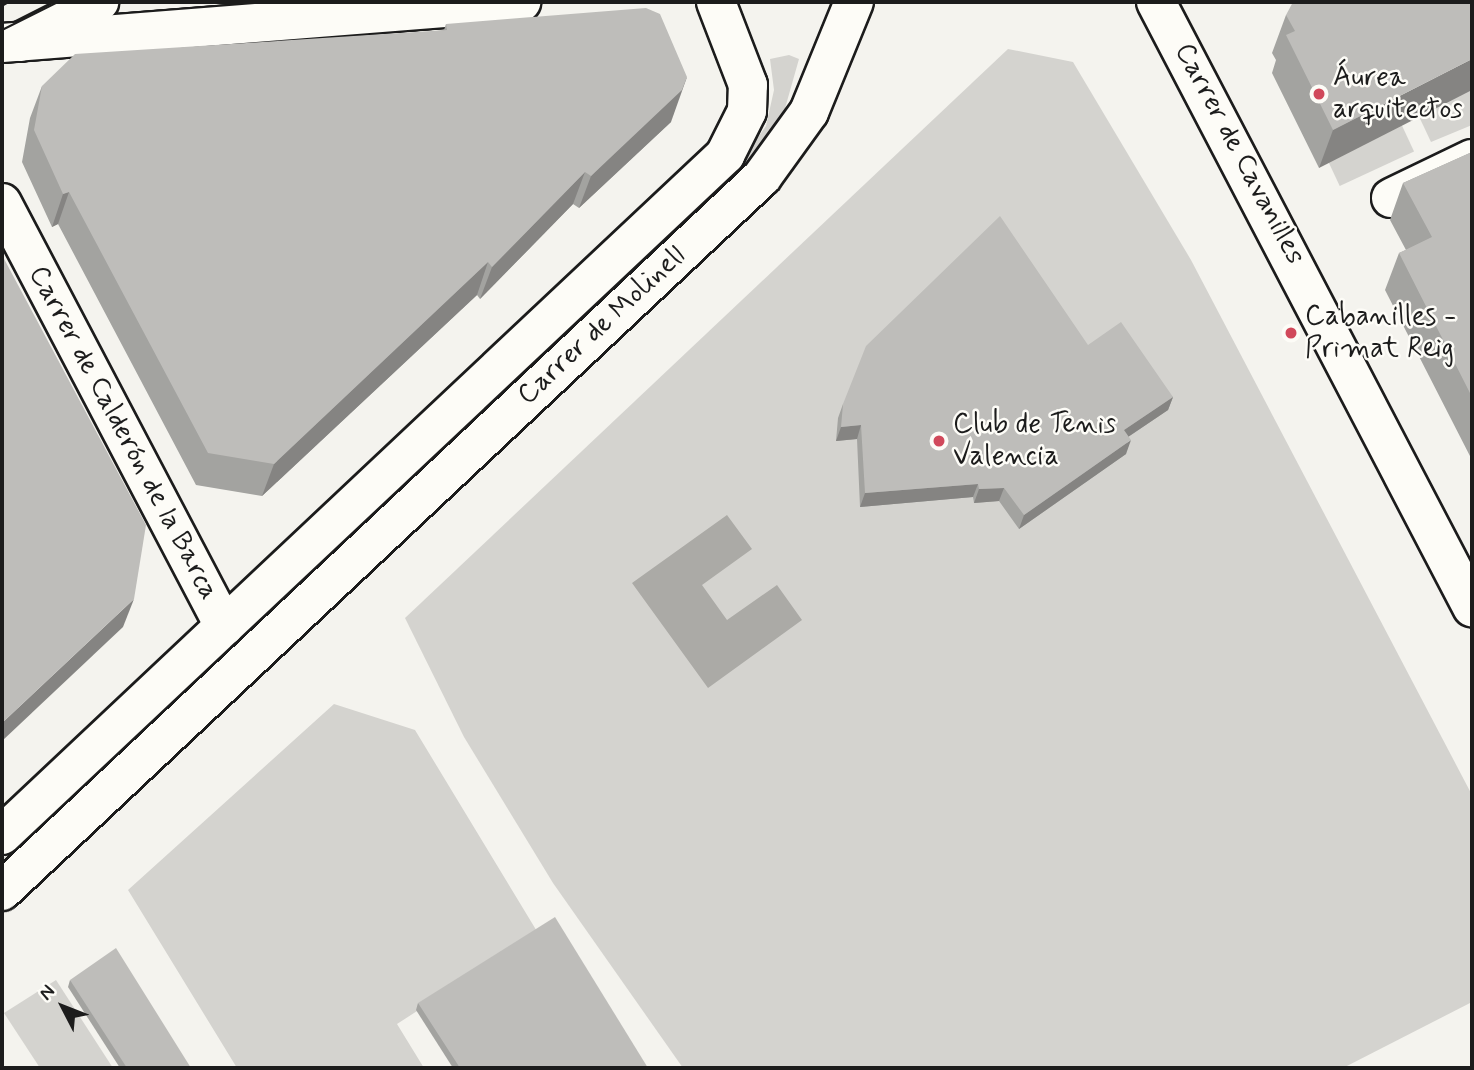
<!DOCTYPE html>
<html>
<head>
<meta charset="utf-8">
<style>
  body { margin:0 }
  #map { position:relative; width:1474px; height:1070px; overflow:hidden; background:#f4f3ee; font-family:Mynerve,sans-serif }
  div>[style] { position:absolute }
  .green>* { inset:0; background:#d4d3cf; transform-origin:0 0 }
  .water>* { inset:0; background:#abaaa6 }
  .roads { filter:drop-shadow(2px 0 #1c1c1c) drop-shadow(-2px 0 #1c1c1c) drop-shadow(0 2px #1c1c1c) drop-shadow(0 -2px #1c1c1c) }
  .minor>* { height:38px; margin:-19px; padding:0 19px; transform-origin:19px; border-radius:19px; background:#fdfcf7 }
  .major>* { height:38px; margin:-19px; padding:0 19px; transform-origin:19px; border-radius:19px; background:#fdfcf7 }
  .tram>* { height:2px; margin:-1px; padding:0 1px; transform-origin:1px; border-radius:1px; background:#1c1c1c }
  .wall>* { inset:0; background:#a3a3a0 }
  .shaded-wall>* { inset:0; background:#858482 }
  .building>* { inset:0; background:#bebdba }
  .dots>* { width:19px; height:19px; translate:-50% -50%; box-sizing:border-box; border:4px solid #fdfcf7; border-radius:50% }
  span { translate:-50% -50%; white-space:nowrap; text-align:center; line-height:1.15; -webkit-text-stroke:5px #fdfcf7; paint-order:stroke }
  .poi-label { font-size:28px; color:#1c1c1c }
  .left { translate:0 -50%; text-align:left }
  .street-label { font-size:28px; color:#1c1c1c }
  .frame { position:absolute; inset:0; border:4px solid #1c1c1c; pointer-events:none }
  .north { position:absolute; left:28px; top:972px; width:70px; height:70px; -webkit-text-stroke:5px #fdfcf7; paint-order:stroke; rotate:312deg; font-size:19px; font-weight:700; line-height:28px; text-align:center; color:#1c1c1c }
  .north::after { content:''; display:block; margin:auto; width:24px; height:32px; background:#1c1c1c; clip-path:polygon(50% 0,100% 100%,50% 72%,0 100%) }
</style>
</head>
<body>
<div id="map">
  <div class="green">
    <i style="clip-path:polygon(1008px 49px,1073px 62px,1191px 260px,1472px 795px,1472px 1002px,1343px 1068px,683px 1068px,553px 883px,464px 737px,405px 618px)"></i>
    <i style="clip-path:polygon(789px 55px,799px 59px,780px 126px,749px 176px,738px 166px,766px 126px,774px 90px,770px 59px)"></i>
    <i style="clip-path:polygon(1472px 79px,1472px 125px,1431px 142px,1415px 108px)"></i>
    <i style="left:1398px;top:117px;width:38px;height:82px;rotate:65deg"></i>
    <i style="clip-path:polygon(696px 208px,704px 216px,327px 564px,327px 556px)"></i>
    <i style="clip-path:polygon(334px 704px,415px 730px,538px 933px,397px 1024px,424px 1068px,237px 1068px,128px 890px)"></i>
    <i style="clip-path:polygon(109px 758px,117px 766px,2px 876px,2px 859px)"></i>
    <i style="clip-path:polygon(56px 980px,113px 1068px,40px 1068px,4px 1013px)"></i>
  </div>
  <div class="water">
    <i style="clip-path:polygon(727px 515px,752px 549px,702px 585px,727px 620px,777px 585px,802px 620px,708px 688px,632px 583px)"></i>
  </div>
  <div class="roads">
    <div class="minor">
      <i style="left:20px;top:42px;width:89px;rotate:-26.9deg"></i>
      <i style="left:1391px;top:198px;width:90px;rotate:-25.7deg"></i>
      <i style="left:2px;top:203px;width:478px;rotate:62.3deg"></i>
      <i style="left:2px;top:835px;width:993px;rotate:-43.24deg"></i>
      <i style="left:725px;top:155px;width:49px;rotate:-63.4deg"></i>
      <i style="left:747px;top:111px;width:26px;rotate:-88deg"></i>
      <i style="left:748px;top:85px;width:89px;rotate:-111.1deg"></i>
      <i style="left:2px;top:891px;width:1043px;rotate:-43.21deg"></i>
      <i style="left:762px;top:177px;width:80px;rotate:-54.1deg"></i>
      <i style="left:809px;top:112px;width:119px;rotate:-67.8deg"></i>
    </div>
    <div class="major">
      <i style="left:1156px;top:2px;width:683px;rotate:62.42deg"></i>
      <i style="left:2px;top:43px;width:521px;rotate:-4.52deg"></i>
    </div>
  </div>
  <div class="tram">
    <i style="left:2px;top:6px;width:8px;rotate:-30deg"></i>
    <i style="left:2px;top:30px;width:63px;rotate:-26.6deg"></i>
  </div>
  <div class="wall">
    <i style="clip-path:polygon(1472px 2px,1319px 168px,1272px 73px,1276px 60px,1272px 53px,1286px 15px)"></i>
    <i style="clip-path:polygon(446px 24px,671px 122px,579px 208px,573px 204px,480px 299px,477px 295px,262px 496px,196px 485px,58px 224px,52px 227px,22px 162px,30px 118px,42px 86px,444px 30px)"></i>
    <i style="clip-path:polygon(1472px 152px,1472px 460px,1385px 290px,1399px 253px,1406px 250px,1390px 220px,1403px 183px)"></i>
    <i style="clip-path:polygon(1088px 345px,1173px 397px,1168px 410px,1128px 437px,1126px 454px,1019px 529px,999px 501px,974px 503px,973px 497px,860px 507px,857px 439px,836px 441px,838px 418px,843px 404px)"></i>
    <i style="clip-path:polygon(70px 980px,191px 1068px,120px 1068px,68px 987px)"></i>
    <i style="clip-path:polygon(418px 1003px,648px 1068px,453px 1068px,416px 1010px)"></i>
  </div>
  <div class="shaded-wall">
    <i style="clip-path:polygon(1472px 59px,1472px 90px,1319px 168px,1333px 130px)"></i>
    <i style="clip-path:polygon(687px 77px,671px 122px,579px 208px,591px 176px)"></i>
    <i style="clip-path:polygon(585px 172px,573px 204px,480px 299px,492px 267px)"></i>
    <i style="clip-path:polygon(69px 192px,58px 224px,52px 227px,63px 194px)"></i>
    <i style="clip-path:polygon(488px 262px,477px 295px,262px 496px,274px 464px)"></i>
    <i style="clip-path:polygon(1173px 397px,1168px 410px,1119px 443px,1124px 430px)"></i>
    <i style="clip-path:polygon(861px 425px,857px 439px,836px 441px,841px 427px)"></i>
    <i style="clip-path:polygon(1131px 440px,1126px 454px,1019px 529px,1024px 515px)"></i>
    <i style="clip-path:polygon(978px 484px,973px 497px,860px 507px,865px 493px)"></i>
    <i style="clip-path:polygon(1004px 488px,999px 501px,974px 503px,979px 489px)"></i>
    <i style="clip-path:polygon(134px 599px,123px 627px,2px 741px,2px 723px)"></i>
  </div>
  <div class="building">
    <i style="clip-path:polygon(1293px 2px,1472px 2px,1472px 59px,1333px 130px,1286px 35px,1295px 31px,1286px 15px)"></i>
    <i style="clip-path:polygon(646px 8px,660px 14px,687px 77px,682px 90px,591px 176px,585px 172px,492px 267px,488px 262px,274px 464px,208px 453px,69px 192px,63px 194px,34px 130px,42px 86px,75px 54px,447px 30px,446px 24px)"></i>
    <i style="clip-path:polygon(1472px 152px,1472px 397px,1399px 253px,1432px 237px,1403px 183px)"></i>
    <i style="clip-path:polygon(1000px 216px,1088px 345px,1121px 322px,1173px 397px,1124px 430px,1131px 440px,1024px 515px,1004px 488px,979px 489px,978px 484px,865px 493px,861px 425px,841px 427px,843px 404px,866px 346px)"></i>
    <i style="clip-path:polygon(2px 255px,146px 525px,134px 599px,2px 723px)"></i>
    <i style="clip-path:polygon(555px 917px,648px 1068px,460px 1068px,418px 1003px)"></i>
    <i style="clip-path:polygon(116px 948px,191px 1068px,127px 1068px,70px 980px)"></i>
  </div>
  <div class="dots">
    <i style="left:1319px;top:94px;background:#d1495b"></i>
    <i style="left:1291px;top:333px;background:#d1495b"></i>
    <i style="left:939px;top:441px;background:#d1495b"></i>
  </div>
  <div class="poi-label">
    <span class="left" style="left:1333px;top:94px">Áurea<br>arquitectos</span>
    <span class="left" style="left:1305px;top:333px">Cabanilles -<br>Primat Reig</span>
    <span class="left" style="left:953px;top:441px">Club de Tenis<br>Valencia</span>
  </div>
  <div class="street-label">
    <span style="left:1239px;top:154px;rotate:62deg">Carrer de Cavanilles</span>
    <span style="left:602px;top:326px;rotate:-43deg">Carrer de Molinell</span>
    <span style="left:123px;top:433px;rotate:62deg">Carrer de Calderón de la Barca</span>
  </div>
  <div class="frame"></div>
  <div class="north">N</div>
</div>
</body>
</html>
